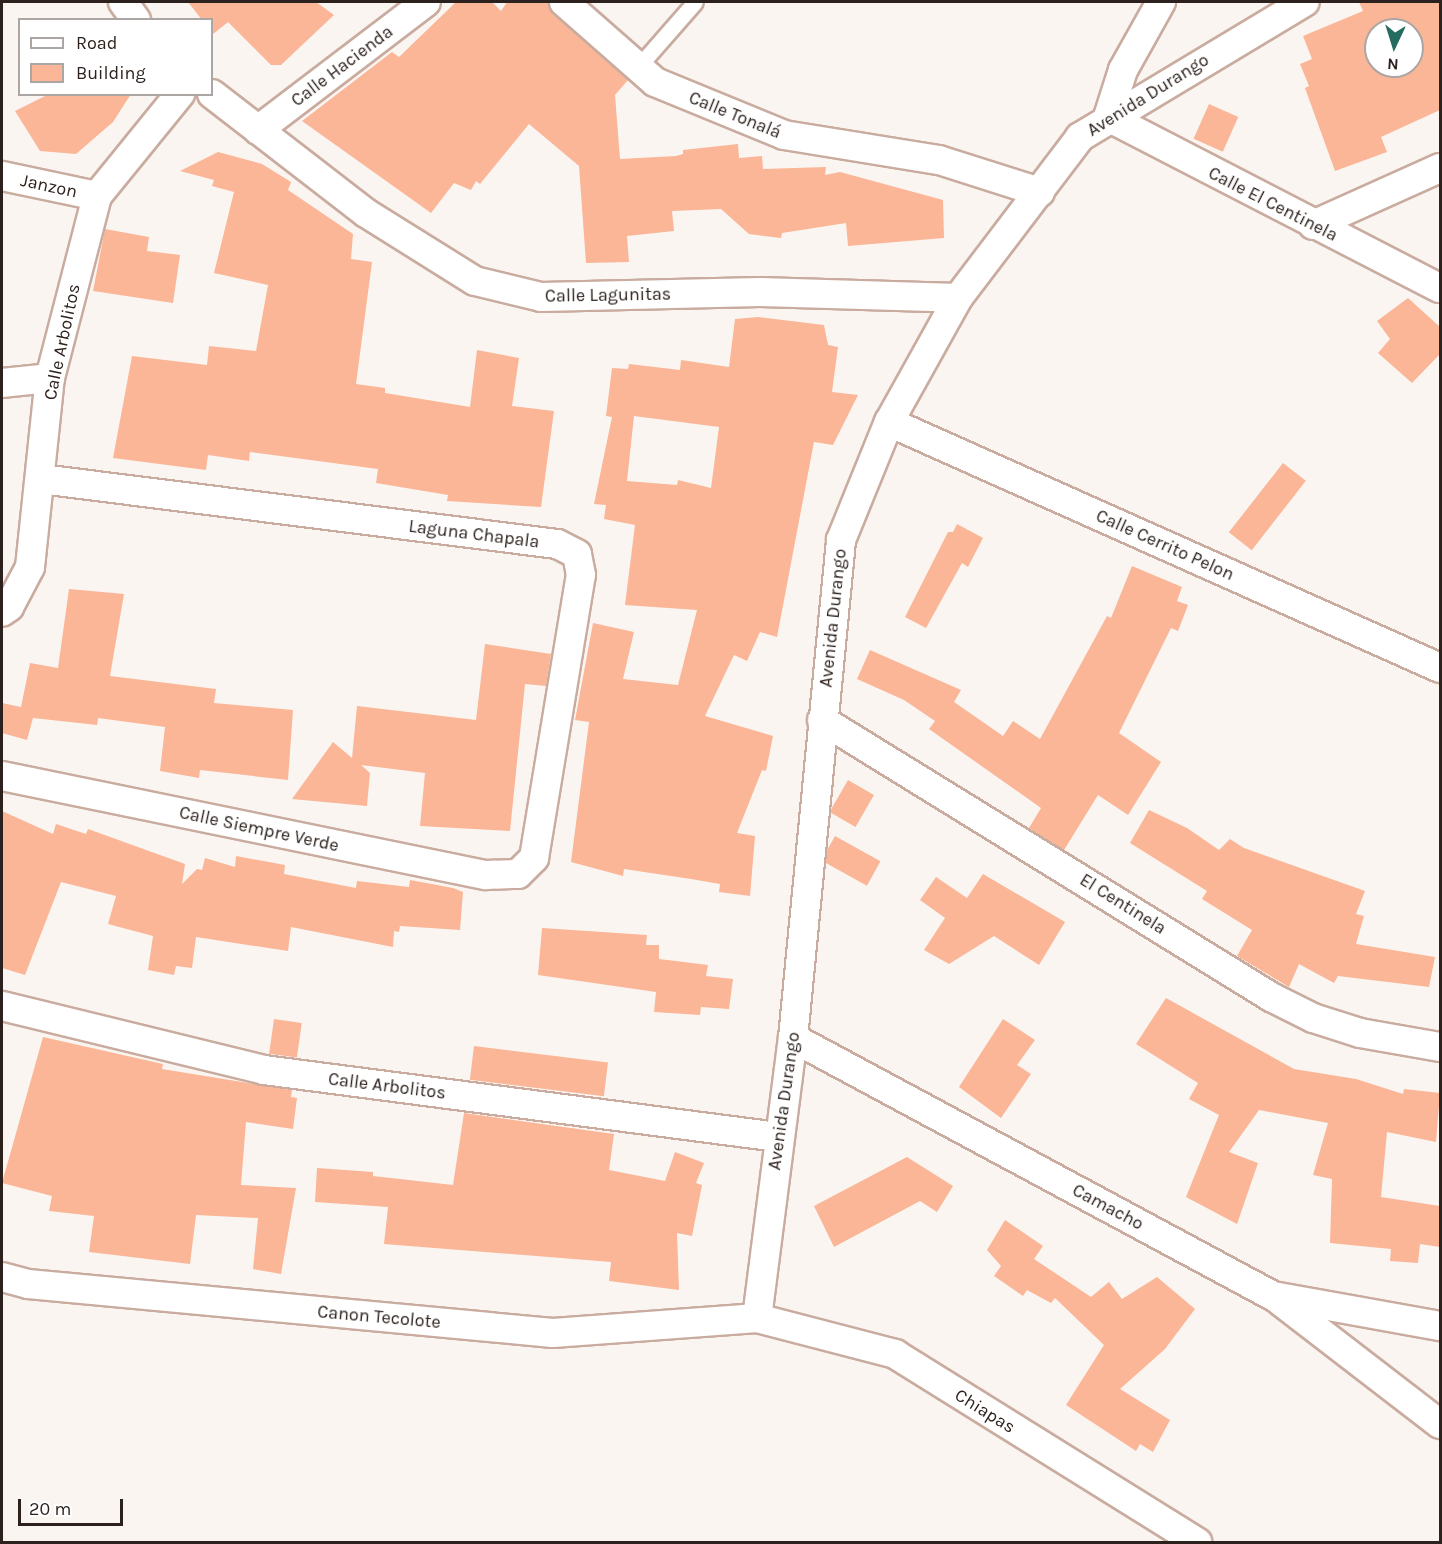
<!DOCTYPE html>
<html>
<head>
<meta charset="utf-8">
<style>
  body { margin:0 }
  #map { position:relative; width:1442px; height:1544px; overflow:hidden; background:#fbf5f2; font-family:Karla,sans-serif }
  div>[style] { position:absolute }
  .building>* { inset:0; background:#fab696; transform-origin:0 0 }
  .roads { filter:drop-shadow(2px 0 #c9ac9f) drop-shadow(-2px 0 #c9ac9f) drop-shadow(0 2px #c9ac9f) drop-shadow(0 -2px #c9ac9f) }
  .lane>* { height:15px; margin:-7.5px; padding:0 7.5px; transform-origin:7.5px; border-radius:7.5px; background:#fff }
  .street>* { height:28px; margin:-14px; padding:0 14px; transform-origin:14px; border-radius:14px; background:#fff }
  span { translate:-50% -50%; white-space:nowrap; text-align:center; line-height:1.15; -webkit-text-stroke:4.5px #fff; paint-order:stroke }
  .street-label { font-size:18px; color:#2c211c }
  .frame { position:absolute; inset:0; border:3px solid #2c211c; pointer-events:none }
  .legend { position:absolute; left:18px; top:18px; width:195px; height:78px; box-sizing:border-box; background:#fff; border:2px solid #aba6a4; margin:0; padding:8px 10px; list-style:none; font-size:18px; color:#2c211c }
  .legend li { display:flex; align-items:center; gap:12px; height:30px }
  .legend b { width:30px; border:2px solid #aba6a4 }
  .north { position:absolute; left:1364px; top:18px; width:60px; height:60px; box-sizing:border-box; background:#fff; border:2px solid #aba6a4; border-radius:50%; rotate:184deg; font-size:16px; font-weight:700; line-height:24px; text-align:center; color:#2c211c }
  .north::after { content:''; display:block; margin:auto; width:21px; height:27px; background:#256c60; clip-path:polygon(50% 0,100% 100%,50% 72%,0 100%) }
  .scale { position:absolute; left:18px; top:1499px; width:105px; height:27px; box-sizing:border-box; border:3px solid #2c211c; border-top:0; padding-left:8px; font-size:18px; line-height:21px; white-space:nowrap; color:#2c211c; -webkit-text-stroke:4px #fff; paint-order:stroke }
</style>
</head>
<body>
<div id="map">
  <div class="building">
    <i style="clip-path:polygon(188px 2px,316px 2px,334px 15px,281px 65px,271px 65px,228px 22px,213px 34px,212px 20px,202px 20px)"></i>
    <i style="clip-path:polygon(456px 2px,492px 2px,501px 11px,507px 2px,548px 2px,553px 14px,628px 80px,615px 95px,620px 159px,676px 156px,683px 154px,683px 150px,738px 144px,739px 158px,762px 156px,763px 169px,826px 167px,825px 175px,840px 172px,943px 200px,944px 238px,848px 246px,846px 223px,782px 233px,781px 238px,749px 234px,721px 209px,672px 211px,674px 231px,627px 236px,629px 262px,586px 263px,579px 166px,529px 124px,480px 184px,476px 181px,471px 190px,454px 183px,431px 213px,302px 121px,392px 52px,399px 57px)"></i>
    <i style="clip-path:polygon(evenodd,1359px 2px,1440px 2px,1440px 110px,1381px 137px,1387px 152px,1335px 171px,1305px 88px,1309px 86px,1300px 64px,1312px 59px,1303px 36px,1363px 11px,1359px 2px,1376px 30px,1412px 30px,1412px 66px,1376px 66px,1376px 30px)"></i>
    <i style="clip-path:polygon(49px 94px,131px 94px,113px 122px,76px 154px,40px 151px,15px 111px)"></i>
    <i style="left:1209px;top:104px;width:32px;height:38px;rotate:24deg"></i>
    <i style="clip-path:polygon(218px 152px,262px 164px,291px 182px,288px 190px,353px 234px,351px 259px,372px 262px,356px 384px,385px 388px,385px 393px,470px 407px,477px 350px,519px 358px,512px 406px,554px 411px,541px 507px,447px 501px,448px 495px,376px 483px,378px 469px,250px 452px,249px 461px,208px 455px,206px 470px,113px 458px,132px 356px,207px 365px,209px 346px,256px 351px,268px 285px,214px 273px,234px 192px,212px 186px,214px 180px,180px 171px)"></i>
    <i style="clip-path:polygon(105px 229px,149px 237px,147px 251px,180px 255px,173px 303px,93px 291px)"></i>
    <i style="clip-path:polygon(1408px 298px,1440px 327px,1440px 354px,1412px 383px,1378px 353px,1390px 339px,1377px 321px)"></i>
    <i style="clip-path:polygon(evenodd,758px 317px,824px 325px,828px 345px,838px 347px,832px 392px,858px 395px,833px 445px,814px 442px,777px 637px,760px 632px,747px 661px,734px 655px,705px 716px,773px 736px,766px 771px,762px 770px,737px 833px,755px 836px,750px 896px,719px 892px,720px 884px,691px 879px,624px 869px,623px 876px,571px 862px,589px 722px,575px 720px,593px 623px,634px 632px,623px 679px,678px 685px,697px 610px,625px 605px,635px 525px,604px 519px,606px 505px,594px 504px,612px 417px,606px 416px,612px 368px,628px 369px,629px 364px,680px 370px,681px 360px,729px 367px,735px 319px,758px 317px,634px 416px,719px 427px,711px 488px,678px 480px,677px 485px,627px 481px,634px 416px)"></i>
    <i style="left:1283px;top:463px;width:29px;height:88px;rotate:38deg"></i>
    <i style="clip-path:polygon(957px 524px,983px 538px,968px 567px,962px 563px,926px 628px,905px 617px,948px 532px,953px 532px)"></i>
    <i style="clip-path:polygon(1132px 566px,1182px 587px,1177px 601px,1188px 605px,1178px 631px,1171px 628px,1119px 733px,1161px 762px,1128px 815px,1098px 795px,1064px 850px,1029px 828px,1041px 808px,929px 729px,935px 721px,904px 700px,857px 679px,870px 650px,961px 690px,954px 702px,1003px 736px,1013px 721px,1040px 739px,1107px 616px,1111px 618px)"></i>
    <i style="clip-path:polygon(69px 589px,124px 594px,110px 676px,216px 689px,214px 703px,293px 710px,288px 780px,200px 770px,199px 778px,160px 771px,165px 727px,98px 718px,97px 725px,33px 718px,27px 740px,2px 733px,2px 703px,21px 707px,30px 663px,58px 668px)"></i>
    <i style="clip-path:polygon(485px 644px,551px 654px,546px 686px,525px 684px,510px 831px,420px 826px,425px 773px,361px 765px,370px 773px,367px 806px,292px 799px,333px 742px,352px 758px,357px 706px,476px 720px)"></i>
    <i style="left:848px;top:780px;width:30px;height:37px;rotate:30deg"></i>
    <i style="clip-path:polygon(1149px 810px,1187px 828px,1219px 850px,1230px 839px,1244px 848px,1365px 891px,1356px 914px,1364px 916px,1356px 944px,1435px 957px,1429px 987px,1338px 976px,1334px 983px,1299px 964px,1289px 987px,1237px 956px,1252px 930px,1202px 899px,1207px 891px,1130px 843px)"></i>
    <i style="clip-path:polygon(2px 811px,53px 834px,56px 824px,86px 834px,88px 829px,185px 864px,182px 884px,197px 869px,202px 870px,205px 858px,235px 867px,236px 856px,285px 865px,284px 874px,356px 888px,357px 881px,409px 887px,410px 880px,453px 888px,463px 892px,460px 930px,400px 926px,399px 932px,394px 931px,393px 947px,291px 927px,288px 951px,196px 937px,192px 968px,176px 966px,174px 975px,148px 970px,153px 936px,108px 924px,116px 896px,61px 882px,25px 975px,2px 968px)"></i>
    <i style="left:835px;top:836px;width:52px;height:28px;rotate:29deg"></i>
    <i style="clip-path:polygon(983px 874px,1065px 922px,1039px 965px,994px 936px,949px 964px,924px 950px,945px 918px,920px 900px,936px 877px,967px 898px)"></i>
    <i style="clip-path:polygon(542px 928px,647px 935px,646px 945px,659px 945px,659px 959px,708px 965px,706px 976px,733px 979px,729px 1009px,701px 1007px,700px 1015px,654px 1012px,656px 992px,538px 975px)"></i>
    <i style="clip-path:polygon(1166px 998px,1294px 1069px,1356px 1079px,1403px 1094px,1404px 1089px,1440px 1093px,1436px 1142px,1387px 1132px,1381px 1197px,1440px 1206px,1440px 1247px,1420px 1244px,1418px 1263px,1390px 1261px,1391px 1249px,1330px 1243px,1332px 1179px,1313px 1175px,1328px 1123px,1259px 1110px,1229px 1152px,1258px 1163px,1237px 1224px,1186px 1197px,1219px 1115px,1189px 1099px,1198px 1083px,1136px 1044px)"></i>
    <i style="left:274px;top:1019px;width:28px;height:35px;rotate:8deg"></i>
    <i style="clip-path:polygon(1003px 1019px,1035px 1040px,1017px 1065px,1031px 1074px,1001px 1118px,959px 1087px)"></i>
    <i style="clip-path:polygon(43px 1037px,163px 1064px,162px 1069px,292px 1090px,291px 1097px,297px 1098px,293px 1129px,246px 1122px,241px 1185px,296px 1188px,281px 1274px,253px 1269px,258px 1218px,196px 1215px,190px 1264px,89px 1252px,94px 1216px,49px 1211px,52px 1196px,2px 1183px)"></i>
    <i style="left:474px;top:1046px;width:135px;height:34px;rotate:7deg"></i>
    <i style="clip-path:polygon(464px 1113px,614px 1134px,609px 1170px,665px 1181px,675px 1152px,704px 1163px,696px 1183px,702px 1185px,692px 1236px,677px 1233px,679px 1290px,609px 1281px,611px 1262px,384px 1244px,388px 1207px,315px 1202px,317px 1168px,373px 1172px,373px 1176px,453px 1185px)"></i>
    <i style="clip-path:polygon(907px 1157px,953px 1186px,937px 1212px,920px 1201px,834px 1247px,814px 1206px)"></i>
    <i style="clip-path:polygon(1005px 1220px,1043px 1246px,1034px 1259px,1091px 1297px,1109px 1282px,1122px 1299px,1157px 1277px,1195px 1309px,1165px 1349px,1120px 1389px,1170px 1420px,1153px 1452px,1140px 1444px,1136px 1451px,1066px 1405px,1104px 1345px,1055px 1298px,1051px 1303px,1027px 1290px,1023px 1296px,994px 1276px,1001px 1266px,987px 1250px)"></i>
  </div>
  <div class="roads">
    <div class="lane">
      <i style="left:638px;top:67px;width:86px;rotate:-48.8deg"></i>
    </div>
    <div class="street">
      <i style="left:123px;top:2px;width:22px;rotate:54deg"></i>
      <i style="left:564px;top:2px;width:121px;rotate:41.3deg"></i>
      <i style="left:655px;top:82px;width:139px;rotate:22.3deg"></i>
      <i style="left:784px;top:135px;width:157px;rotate:9.2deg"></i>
      <i style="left:939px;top:160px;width:106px;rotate:17.6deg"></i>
      <i style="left:1161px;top:2px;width:78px;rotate:119.2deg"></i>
      <i style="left:1123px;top:70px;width:49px;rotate:107.7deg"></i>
      <i style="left:1108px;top:117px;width:373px;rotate:27.3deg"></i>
      <i style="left:212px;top:94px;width:195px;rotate:37.7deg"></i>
      <i style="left:366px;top:213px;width:128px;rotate:32deg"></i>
      <i style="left:475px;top:281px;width:68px;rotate:13.6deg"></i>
      <i style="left:541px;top:297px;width:219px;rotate:-1.3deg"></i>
      <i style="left:760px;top:292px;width:198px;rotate:1.7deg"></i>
      <i style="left:258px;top:130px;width:211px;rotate:-37.3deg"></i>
      <i style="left:2px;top:176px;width:97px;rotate:11.9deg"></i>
      <i style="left:1313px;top:225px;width:139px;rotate:-24.2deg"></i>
      <i style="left:2px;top:383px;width:48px;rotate:-5.9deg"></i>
      <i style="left:889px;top:422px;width:603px;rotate:24.06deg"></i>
      <i style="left:2px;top:612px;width:9px;rotate:-36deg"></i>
      <i style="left:9px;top:607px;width:45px;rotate:-62.3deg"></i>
      <i style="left:30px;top:567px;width:190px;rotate:-84deg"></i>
      <i style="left:50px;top:378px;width:188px;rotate:-75.5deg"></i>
      <i style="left:97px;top:196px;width:132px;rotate:-50.9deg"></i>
      <i style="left:822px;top:720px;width:528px;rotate:31.67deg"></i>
      <i style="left:1271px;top:997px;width:47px;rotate:26.6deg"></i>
      <i style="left:1313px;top:1018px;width:49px;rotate:17.7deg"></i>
      <i style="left:1360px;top:1033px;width:81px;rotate:9.9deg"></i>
      <i style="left:2px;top:776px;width:494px;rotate:11.6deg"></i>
      <i style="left:486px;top:875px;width:32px;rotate:-2deg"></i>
      <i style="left:518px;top:874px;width:23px;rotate:-45deg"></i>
      <i style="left:534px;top:858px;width:287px;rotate:-80.6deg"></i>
      <i style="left:581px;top:575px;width:21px;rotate:-101deg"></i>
      <i style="left:577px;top:554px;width:22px;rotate:-153deg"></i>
      <i style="left:557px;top:544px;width:520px;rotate:-172.82deg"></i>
      <i style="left:2px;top:1006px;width:270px;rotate:13.7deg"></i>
      <i style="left:264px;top:1070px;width:518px;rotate:7.43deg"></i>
      <i style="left:793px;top:1038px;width:545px;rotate:28.26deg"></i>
      <i style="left:1273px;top:1296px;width:170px;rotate:10.2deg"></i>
      <i style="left:2px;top:1277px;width:27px;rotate:15deg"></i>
      <i style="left:28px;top:1284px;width:527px;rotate:5.33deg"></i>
      <i style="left:553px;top:1333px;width:205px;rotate:-4.2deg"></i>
      <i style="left:757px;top:1318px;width:143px;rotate:14.6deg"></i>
      <i style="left:895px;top:1354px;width:356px;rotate:31.9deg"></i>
      <i style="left:1280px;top:1301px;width:202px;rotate:37.6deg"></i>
      <i style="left:757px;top:1318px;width:282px;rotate:-82.7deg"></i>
      <i style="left:793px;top:1038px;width:500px;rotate:-84.49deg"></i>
      <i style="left:841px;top:540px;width:127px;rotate:-67.9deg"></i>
      <i style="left:889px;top:422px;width:142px;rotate:-60.9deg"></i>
      <i style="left:958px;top:298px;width:202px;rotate:-52.8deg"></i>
      <i style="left:1080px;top:137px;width:262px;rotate:-31deg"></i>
    </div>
  </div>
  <div class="street-label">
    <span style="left:342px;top:66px;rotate:-37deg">Calle Hacienda</span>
    <span style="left:1148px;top:95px;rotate:-32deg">Avenida Durango</span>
    <span style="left:735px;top:115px;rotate:22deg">Calle Tonalá</span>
    <span style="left:49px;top:186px;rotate:12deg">Janzon</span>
    <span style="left:1273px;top:204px;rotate:27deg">Calle El Centinela</span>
    <span style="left:608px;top:295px;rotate:-1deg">Calle Lagunitas</span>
    <span style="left:62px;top:342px;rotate:-78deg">Calle Arbolitos</span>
    <span style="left:474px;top:534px;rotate:7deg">Laguna Chapala</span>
    <span style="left:1165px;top:545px;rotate:24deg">Calle Cerrito Pelon</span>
    <span style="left:833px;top:618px;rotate:-84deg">Avenida Durango</span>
    <span style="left:259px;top:829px;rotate:12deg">Calle Siempre Verde</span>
    <span style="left:1123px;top:904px;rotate:32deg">El Centinela</span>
    <span style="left:387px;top:1086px;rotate:7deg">Calle Arbolitos</span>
    <span style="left:784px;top:1101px;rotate:-82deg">Avenida Durango</span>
    <span style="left:1108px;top:1207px;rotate:28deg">Camacho</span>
    <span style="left:379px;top:1317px;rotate:5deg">Canon Tecolote</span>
    <span style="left:985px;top:1411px;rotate:32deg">Chiapas</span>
  </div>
  <div class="frame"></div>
  <ul class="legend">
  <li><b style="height:8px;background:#fff"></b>Road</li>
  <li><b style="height:16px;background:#fab696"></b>Building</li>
  </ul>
  <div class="north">N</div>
  <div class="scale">20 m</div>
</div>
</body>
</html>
